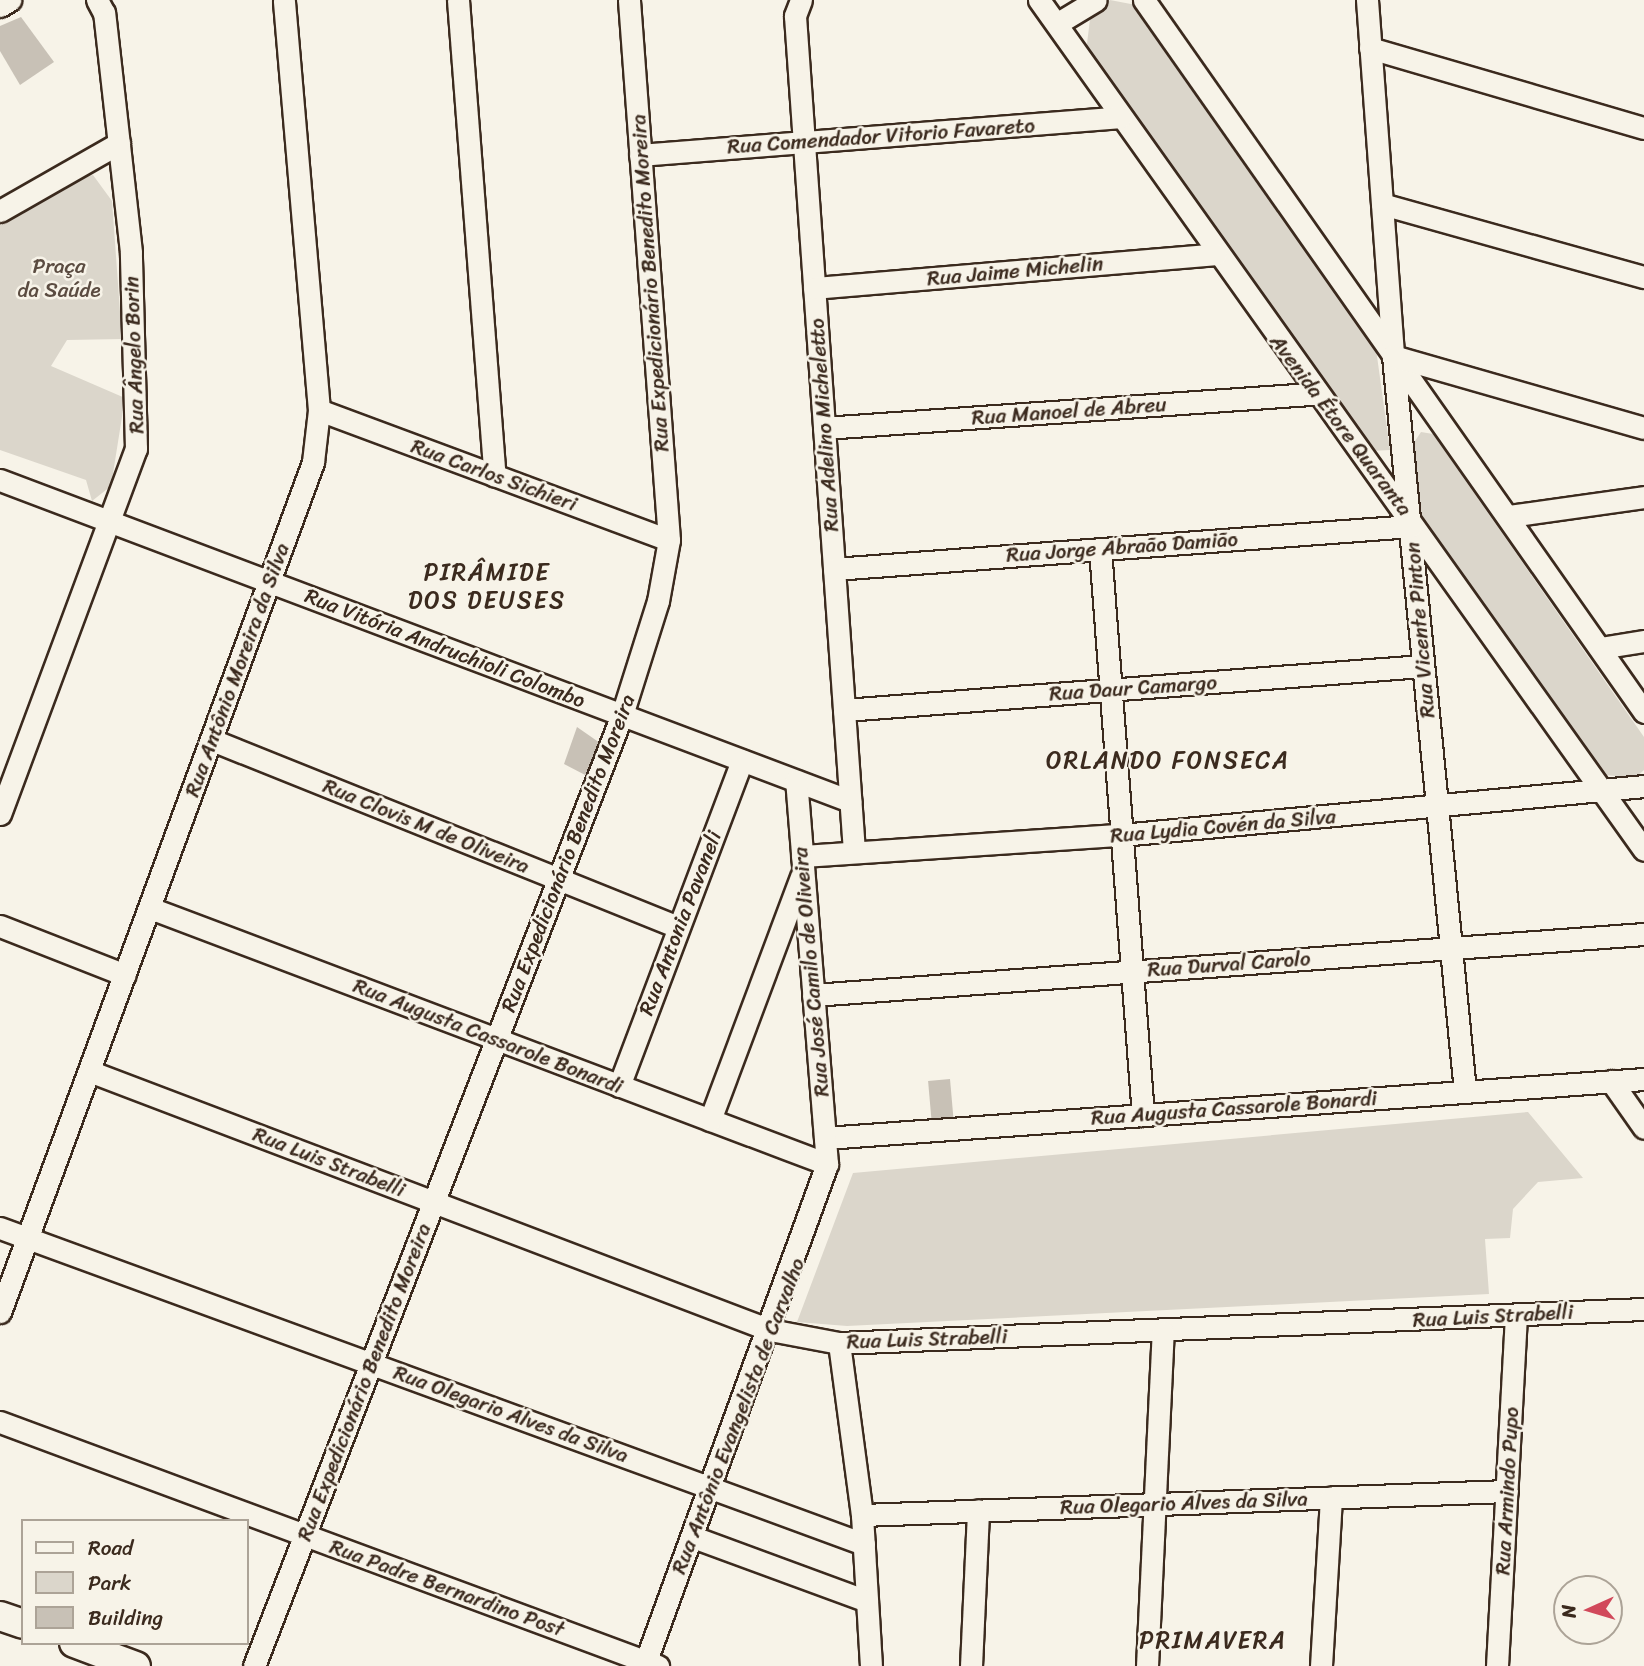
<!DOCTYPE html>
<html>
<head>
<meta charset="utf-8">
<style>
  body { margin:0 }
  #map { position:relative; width:1644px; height:1666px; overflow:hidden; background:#f7f3e8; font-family:Sriracha,sans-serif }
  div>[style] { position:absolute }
  .green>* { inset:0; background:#dbd6cb }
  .building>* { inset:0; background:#c8c1b6; transform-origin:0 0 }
  .roads { filter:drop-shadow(2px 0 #3b2a1e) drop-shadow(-2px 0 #3b2a1e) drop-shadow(0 2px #3b2a1e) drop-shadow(0 -2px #3b2a1e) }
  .minor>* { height:21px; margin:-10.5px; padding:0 10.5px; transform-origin:10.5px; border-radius:10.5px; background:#f7f3e8 }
  .major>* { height:28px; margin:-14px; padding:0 14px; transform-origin:14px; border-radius:14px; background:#f7f3e8 }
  span { translate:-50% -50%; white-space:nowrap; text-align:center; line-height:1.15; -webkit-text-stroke:5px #f7f3e8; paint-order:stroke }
  .street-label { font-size:21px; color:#3b2a1e }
  .park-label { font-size:21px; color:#5b4c41 }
  .quarter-label { font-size:24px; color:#3b2a1e; letter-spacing:2px }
  .legend { position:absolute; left:21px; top:1519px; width:228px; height:126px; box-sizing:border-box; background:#f7f3e8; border:2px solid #aca397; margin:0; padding:9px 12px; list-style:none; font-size:21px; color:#3b2a1e }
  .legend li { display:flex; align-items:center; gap:14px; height:35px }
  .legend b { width:35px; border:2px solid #aca397 }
  .north { position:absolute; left:1553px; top:1575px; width:70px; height:70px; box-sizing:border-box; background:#f7f3e8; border:2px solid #aca397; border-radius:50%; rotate:266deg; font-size:19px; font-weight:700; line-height:28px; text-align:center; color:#3b2a1e }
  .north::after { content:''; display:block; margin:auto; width:24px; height:32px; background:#d1495b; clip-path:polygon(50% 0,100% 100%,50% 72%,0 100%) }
</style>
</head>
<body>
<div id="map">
  <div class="green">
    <i style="clip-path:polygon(1110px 0,1136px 5px,1376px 349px,1390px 450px,1370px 451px,1086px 52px,1090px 19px)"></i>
    <i style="clip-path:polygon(93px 175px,112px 201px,122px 339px,67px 340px,51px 366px,125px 398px,111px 486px,92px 501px,86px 480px,0 450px,0 225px,73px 179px)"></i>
    <i style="clip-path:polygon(1421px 432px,1433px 434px,1644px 737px,1644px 770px,1635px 778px,1605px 775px,1421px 517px,1413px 444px)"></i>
    <i style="clip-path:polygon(1528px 1112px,1583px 1178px,1538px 1182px,1513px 1209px,1510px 1238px,1485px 1239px,1489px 1294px,847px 1326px,797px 1322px,853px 1173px)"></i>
  </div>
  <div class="building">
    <i style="clip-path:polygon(21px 17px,54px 62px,20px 85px,0 51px,0 26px)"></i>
    <i style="clip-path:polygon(577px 727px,600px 743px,589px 777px,564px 764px)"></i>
    <i style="left:950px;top:1079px;width:43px;height:22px;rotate:85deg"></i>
  </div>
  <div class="roads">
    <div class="minor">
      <i style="left:458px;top:0;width:477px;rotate:85.6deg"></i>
      <i style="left:801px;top:0;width:17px;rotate:111deg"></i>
      <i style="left:795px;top:16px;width:838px;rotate:85.96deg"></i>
      <i style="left:1039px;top:0;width:1043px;rotate:54.56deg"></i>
      <i style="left:1144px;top:0;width:870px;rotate:54.92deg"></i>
      <i style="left:1367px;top:0;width:357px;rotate:85.8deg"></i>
      <i style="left:1393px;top:356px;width:739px;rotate:84.41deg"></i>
      <i style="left:0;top:6px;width:12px;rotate:-31deg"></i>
      <i style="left:1058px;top:23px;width:44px;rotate:-31.2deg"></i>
      <i style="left:1370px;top:48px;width:285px;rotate:16.3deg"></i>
      <i style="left:640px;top:155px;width:482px;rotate:-4.5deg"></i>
      <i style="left:1382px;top:204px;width:272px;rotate:15.6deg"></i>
      <i style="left:0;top:211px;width:137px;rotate:-29.7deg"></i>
      <i style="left:814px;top:288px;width:403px;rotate:-4.8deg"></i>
      <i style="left:1393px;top:356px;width:261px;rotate:16deg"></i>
      <i style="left:319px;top:410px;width:373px;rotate:20.4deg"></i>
      <i style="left:824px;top:428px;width:492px;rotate:-4deg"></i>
      <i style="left:0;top:480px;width:909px;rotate:20.69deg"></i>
      <i style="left:1509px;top:516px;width:136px;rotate:-8deg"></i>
      <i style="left:1100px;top:549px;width:568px;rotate:85.66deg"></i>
      <i style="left:834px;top:569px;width:579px;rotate:-4.26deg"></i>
      <i style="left:1600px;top:648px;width:45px;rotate:-9deg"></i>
      <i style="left:844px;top:710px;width:581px;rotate:-4.35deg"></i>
      <i style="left:212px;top:740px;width:502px;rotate:21.86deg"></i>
      <i style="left:0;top:814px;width:390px;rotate:-69.6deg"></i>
      <i style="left:136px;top:449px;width:197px;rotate:-91.5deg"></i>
      <i style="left:131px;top:252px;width:241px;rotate:-96.4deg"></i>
      <i style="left:104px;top:13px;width:15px;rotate:-118deg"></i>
      <i style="left:802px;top:856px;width:320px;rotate:-3.8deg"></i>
      <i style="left:1121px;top:835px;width:525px;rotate:-5.35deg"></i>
      <i style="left:150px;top:908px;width:724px;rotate:20.71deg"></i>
      <i style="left:0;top:926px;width:134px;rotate:21.4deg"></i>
      <i style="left:813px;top:995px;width:833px;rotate:-4.2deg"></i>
      <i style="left:89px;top:1071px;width:729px;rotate:20.82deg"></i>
      <i style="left:770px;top:1330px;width:70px;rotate:10.7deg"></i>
      <i style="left:839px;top:1343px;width:806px;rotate:-2.42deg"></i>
      <i style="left:1611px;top:1081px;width:57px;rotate:54.9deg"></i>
      <i style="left:619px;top:1086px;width:348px;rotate:-69.3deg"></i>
      <i style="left:710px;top:1120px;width:260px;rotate:-69.5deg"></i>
      <i style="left:825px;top:1138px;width:821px;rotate:-4.12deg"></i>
      <i style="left:0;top:1228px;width:920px;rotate:20.09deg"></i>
      <i style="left:0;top:1312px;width:906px;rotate:-69.78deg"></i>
      <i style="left:313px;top:462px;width:52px;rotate:-83.4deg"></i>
      <i style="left:319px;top:410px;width:411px;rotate:-94.9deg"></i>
      <i style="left:839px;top:1343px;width:174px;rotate:82.4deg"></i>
      <i style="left:862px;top:1515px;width:151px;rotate:86.6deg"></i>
      <i style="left:0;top:1422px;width:702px;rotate:20.35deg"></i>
      <i style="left:862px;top:1515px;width:645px;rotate:-2.13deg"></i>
      <i style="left:693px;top:1537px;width:185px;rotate:20.2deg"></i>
      <i style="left:254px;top:1666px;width:1020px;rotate:-68.85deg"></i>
      <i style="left:622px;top:715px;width:120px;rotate:-72.5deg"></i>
      <i style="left:658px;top:601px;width:62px;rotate:-79.8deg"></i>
      <i style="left:669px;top:540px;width:541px;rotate:-94.24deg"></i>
      <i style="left:644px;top:1666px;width:534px;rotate:-69.97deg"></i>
      <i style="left:827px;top:1164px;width:384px;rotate:-94.6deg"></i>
      <i style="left:971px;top:1666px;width:156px;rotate:-87.4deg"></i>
      <i style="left:1147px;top:1666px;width:334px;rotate:-87.3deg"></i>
      <i style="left:1321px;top:1666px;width:169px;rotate:-86.6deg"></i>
      <i style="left:1497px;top:1666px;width:351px;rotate:-86.9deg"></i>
    </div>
    <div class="major">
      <i style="left:0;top:1616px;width:24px;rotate:19deg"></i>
      <i style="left:74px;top:1643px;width:66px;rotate:20.4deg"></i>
    </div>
  </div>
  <div class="street-label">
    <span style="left:881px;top:136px;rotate:-4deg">Rua Comendador Vitorio Favareto</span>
    <span style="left:1015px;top:271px;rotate:-5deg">Rua Jaime Michelin</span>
    <span style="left:650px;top:283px;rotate:-94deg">Rua Expedicionário Benedito Moreira</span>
    <span style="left:134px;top:355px;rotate:-92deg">Rua Ângelo Borin</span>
    <span style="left:1069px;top:411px;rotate:-4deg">Rua Manoel de Abreu</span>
    <span style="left:824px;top:425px;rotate:-94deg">Rua Adelino Micheletto</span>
    <span style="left:1341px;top:425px;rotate:53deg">Avenida Étore Quaranta</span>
    <span style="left:494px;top:475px;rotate:20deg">Rua Carlos Sichieri</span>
    <span style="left:1122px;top:547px;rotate:-4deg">Rua Jorge Abraão Damião</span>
    <span style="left:1420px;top:630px;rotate:-95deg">Rua Vicente Pinton</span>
    <span style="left:445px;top:648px;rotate:21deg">Rua Vitória Andruchioli Colombo</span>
    <span style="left:237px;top:670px;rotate:-70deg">Rua Antônio Moreira da Silva</span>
    <span style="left:1133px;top:688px;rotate:-4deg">Rua Daur Camargo</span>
    <span style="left:426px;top:826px;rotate:22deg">Rua Clovis M de Oliveira</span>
    <span style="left:1223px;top:826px;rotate:-5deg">Rua Lydia Covén da Silva</span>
    <span style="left:568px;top:853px;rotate:-69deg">Rua Expedicionário Benedito Moreira</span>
    <span style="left:680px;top:923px;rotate:-69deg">Rua Antonia Pavaneli</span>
    <span style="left:1229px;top:964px;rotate:-4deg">Rua Durval Carolo</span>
    <span style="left:811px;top:972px;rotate:-95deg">Rua José Camilo de Oliveira</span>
    <span style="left:488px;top:1036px;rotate:21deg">Rua Augusta Cassarole Bonardi</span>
    <span style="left:1234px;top:1108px;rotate:-4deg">Rua Augusta Cassarole Bonardi</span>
    <span style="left:329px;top:1162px;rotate:21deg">Rua Luis Strabelli</span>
    <span style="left:1493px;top:1316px;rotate:-3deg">Rua Luis Strabelli</span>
    <span style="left:927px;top:1339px;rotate:-2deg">Rua Luis Strabelli</span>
    <span style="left:364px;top:1382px;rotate:-69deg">Rua Expedicionário Benedito Moreira</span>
    <span style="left:511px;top:1414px;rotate:20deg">Rua Olegario Alves da Silva</span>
    <span style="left:738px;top:1416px;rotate:-69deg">Rua Antônio Evangelista de Carvalho</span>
    <span style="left:1507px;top:1491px;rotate:-87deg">Rua Armindo Pupo</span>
    <span style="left:1184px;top:1503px;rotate:-2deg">Rua Olegario Alves da Silva</span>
    <span style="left:447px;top:1588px;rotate:20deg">Rua Padre Bernardino Post</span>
  </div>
  <div class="park-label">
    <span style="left:59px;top:278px">Praça<br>da Saúde</span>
  </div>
  <div class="quarter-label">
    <span style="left:487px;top:587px">PIRÂMIDE<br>DOS DEUSES</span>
    <span style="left:1168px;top:761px">ORLANDO FONSECA</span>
    <span style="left:1213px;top:1641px">PRIMAVERA</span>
  </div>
  <ul class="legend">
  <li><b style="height:9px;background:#f7f3e8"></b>Road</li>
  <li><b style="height:19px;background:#dbd6cb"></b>Park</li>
  <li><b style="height:19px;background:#c8c1b6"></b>Building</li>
  </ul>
  <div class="north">N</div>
</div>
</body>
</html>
